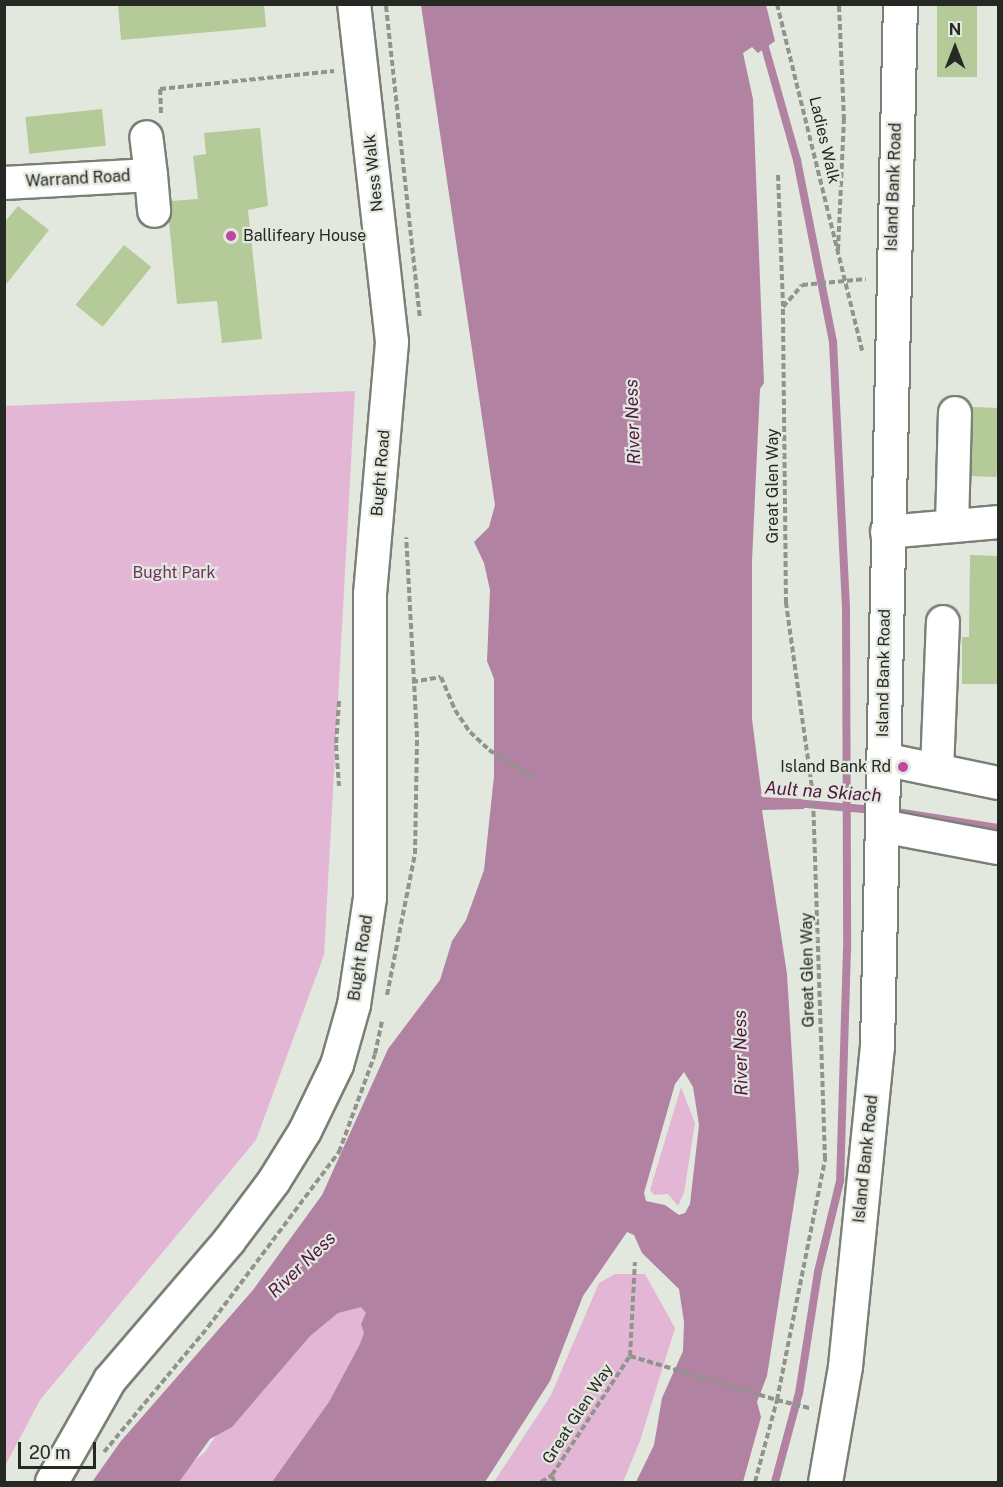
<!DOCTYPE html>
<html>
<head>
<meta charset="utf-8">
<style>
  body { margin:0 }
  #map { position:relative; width:1003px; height:1487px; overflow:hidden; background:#e3e8de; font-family:"Public Sans",sans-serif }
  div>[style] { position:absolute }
  .green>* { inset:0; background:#e4b6d5 }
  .water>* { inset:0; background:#b182a2 }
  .stream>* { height:8px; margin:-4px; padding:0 4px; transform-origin:4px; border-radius:4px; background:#b182a2 }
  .building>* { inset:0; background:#b4ca98; transform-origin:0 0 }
  .path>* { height:4px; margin-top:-2px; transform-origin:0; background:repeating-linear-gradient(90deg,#90948c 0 6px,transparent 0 9px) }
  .roads { filter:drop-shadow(2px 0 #7b8077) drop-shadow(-2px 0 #7b8077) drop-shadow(0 2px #7b8077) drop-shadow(0 -2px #7b8077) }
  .minor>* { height:32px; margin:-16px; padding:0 16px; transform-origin:16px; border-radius:16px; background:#fff }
  .major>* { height:33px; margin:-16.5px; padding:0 16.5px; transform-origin:16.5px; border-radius:16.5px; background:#fff }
  .dots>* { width:16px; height:16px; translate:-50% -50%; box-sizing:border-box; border:3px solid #e3e8de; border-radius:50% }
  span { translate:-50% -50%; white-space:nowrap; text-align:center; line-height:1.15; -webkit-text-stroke:4.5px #e3e8de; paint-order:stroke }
  .street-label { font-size:16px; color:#262824 }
  .poi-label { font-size:16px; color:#262824 }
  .left { translate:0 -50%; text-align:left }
  .right { translate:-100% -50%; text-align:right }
  .park-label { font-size:16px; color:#6e325e }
  .water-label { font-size:18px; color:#4f1541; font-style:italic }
  .frame { position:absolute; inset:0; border:6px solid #262824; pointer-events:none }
  .north { position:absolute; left:925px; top:18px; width:60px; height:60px; -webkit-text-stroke:4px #e3e8de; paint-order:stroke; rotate:0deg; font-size:16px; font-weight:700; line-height:24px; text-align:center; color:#262824 }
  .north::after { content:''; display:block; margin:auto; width:21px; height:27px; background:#262824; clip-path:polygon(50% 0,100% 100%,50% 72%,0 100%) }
  .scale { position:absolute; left:18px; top:1442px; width:78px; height:27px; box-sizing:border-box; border:3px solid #262824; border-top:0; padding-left:8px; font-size:18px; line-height:21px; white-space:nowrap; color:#262824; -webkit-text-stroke:4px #e3e8de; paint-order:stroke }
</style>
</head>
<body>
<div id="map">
  <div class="green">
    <i style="clip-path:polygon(355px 391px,324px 955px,256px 1140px,40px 1400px,5px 1466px,5px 406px)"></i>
    <i style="clip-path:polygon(681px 1087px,695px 1123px,684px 1193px,678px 1206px,668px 1194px,654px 1195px,650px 1190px)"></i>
    <i style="clip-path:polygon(615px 1274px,645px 1274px,675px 1328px,640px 1441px,623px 1482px,494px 1482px,551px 1395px,599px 1283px)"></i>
    <i style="clip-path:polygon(341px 1298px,373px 1307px,370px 1361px,294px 1482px,168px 1482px,205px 1452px,230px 1414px)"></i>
  </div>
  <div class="water">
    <i style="clip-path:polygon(evenodd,421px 5px,766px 5px,775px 41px,758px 53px,752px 47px,743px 53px,753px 99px,764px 383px,760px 389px,752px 561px,752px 719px,762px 797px,802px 799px,804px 809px,762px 810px,787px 974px,799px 1171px,767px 1376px,757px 1402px,761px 1417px,743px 1482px,636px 1482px,654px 1445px,662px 1398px,683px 1351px,684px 1322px,679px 1289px,642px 1253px,634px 1235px,627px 1232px,583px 1296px,550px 1381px,485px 1482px,272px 1482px,329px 1402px,360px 1344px,364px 1333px,361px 1324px,366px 1313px,361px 1307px,338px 1313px,310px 1336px,232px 1427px,210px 1439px,179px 1482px,92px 1482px,121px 1441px,253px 1290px,322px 1195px,388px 1049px,440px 980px,452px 941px,466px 920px,484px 870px,494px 776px,494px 679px,487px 661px,490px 590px,484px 563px,474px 542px,489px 527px,495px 505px,421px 5px,684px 1072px,693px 1087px,699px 1125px,690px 1204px,685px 1213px,679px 1215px,665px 1205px,646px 1201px,644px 1193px,675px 1084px,684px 1072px)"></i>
  </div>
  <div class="stream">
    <i style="left:763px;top:40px;width:125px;rotate:74.2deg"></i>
    <i style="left:797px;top:160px;width:186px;rotate:78.8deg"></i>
    <i style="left:833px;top:342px;width:265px;rotate:87.2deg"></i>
    <i style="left:846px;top:607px;width:342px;rotate:89.8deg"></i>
    <i style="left:847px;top:949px;width:232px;rotate:91.7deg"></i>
    <i style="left:840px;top:1181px;width:94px;rotate:103.6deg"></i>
    <i style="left:818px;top:1272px;width:122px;rotate:98.9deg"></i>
    <i style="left:799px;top:1393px;width:92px;rotate:105.1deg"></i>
    <i style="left:795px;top:803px;width:80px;rotate:5deg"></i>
    <i style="left:890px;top:811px;width:109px;rotate:8.9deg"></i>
  </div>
  <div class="building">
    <i style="clip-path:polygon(118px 4px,264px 4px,266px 27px,121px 40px)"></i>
    <i style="left:937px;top:4px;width:40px;height:73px"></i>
    <i style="left:102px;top:109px;width:37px;height:77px;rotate:84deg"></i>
    <i style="clip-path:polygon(260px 128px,268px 206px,248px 210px,262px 339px,222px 343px,217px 301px,177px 304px,169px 221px,171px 201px,198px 199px,193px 156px,206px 154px,204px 133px)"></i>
    <i style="clip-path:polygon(18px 206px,49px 230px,4px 287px,4px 223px)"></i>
    <i style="left:124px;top:245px;width:35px;height:77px;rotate:39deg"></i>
    <i style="left:972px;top:407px;width:27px;height:69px;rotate:2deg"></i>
    <i style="clip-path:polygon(970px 555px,999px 556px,999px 684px,962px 684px,962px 637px,969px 637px)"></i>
  </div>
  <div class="path">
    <i style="left:777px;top:4px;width:357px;rotate:76.2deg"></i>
    <i style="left:386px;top:6px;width:314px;rotate:83.8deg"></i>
    <i style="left:161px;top:113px;width:24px;rotate:-92deg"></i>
    <i style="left:160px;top:89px;width:175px;rotate:-5.9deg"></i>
    <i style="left:778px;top:175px;width:131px;rotate:87.8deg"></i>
    <i style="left:838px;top:250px;width:130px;rotate:-87.4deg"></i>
    <i style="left:844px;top:120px;width:116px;rotate:-92.5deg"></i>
    <i style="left:412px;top:682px;width:29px;rotate:-10deg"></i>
    <i style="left:441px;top:677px;width:36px;rotate:67deg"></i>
    <i style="left:455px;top:710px;width:27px;rotate:56deg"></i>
    <i style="left:470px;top:732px;width:26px;rotate:43deg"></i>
    <i style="left:489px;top:750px;width:53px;rotate:31.9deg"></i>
    <i style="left:339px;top:701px;width:44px;rotate:93.9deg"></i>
    <i style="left:336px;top:745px;width:41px;rotate:85.8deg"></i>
    <i style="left:387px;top:995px;width:144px;rotate:-78.8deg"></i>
    <i style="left:415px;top:854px;width:117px;rotate:-89deg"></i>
    <i style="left:417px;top:737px;width:200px;rotate:-93.1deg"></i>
    <i style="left:630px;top:1356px;width:94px;rotate:-87deg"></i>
    <i style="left:104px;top:1452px;width:163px;rotate:-50.2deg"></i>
    <i style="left:208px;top:1327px;width:219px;rotate:-53.2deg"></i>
    <i style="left:339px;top:1152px;width:104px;rotate:-69.8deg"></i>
    <i style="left:375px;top:1054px;width:35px;rotate:-78deg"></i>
    <i style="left:541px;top:1482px;width:13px;rotate:-32deg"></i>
    <i style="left:554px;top:1482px;width:7px;rotate:-106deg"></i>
    <i style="left:552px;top:1475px;width:142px;rotate:-56.8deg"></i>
    <i style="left:630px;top:1356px;width:153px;rotate:16.7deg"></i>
    <i style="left:777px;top:1400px;width:246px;rotate:-78.7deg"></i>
    <i style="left:825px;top:1159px;width:364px;rotate:-91.9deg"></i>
    <i style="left:813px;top:795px;width:194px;rotate:-98deg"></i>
    <i style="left:786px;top:603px;width:296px;rotate:-90.6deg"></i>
    <i style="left:783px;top:307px;width:29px;rotate:-49deg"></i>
    <i style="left:802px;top:285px;width:64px;rotate:-5.4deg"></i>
    <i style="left:755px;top:1482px;width:85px;rotate:-75deg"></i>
    <i style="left:777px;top:1400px;width:34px;rotate:14deg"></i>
  </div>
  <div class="roads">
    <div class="minor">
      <i style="left:151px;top:175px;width:36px;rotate:85deg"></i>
      <i style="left:4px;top:183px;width:147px;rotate:-3.1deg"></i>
      <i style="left:151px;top:175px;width:38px;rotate:-97deg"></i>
      <i style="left:952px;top:526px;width:113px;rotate:-88.5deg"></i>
      <i style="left:887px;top:532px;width:111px;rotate:-5.1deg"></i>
      <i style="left:883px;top:759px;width:117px;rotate:11.8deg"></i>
      <i style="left:937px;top:770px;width:148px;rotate:-87.7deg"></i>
      <i style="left:882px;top:826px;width:118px;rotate:10.7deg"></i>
      <i style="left:52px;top:1482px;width:117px;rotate:-60.4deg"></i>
      <i style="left:110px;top:1380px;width:183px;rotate:-49.4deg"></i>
      <i style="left:229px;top:1241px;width:75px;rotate:-53.1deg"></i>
      <i style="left:274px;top:1181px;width:59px;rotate:-58.2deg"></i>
      <i style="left:305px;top:1131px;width:73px;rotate:-64.1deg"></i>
      <i style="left:337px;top:1065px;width:62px;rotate:-74.2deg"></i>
      <i style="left:354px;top:1005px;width:108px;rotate:-81.5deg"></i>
      <i style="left:370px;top:898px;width:304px;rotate:-90deg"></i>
      <i style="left:370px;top:594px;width:253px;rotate:-85deg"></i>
      <i style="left:392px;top:342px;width:340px;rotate:-96.4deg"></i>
    </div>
    <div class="major">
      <i style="left:825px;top:1482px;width:118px;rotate:-80.2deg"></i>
      <i style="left:845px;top:1366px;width:322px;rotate:-84.3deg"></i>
      <i style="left:877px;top:1046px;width:1042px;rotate:-88.74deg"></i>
    </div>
  </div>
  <div class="dots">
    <i style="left:231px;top:236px;background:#bd48a1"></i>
    <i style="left:903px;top:767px;background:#bd48a1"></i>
  </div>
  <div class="street-label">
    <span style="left:824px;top:140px;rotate:77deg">Ladies Walk</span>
    <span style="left:374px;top:173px;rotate:-96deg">Ness Walk</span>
    <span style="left:78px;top:179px;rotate:-3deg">Warrand Road</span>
    <span style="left:894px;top:187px;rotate:-88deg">Island Bank Road</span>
    <span style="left:381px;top:473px;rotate:-85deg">Bught Road</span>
    <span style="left:773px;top:486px;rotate:-90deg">Great Glen Way</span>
    <span style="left:884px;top:673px;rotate:-89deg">Island Bank Road</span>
    <span style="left:361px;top:958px;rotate:-81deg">Bught Road</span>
    <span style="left:808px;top:970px;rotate:-91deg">Great Glen Way</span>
    <span style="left:866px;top:1159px;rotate:-84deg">Island Bank Road</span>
    <span style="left:578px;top:1414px;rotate:-57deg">Great Glen Way</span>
  </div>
  <div class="poi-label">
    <span class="left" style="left:243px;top:236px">Ballifeary House</span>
    <span class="right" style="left:891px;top:767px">Island Bank Rd</span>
  </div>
  <div class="park-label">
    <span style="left:174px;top:573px">Bught Park</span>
  </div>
  <div class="water-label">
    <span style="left:633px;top:422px;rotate:-92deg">River Ness</span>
    <span style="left:823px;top:792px;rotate:4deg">Ault na Skiach</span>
    <span style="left:741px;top:1053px;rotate:-91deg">River Ness</span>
    <span style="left:302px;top:1265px;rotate:-44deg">River Ness</span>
  </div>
  <div class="frame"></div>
  <div class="north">N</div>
  <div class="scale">20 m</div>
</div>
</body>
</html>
